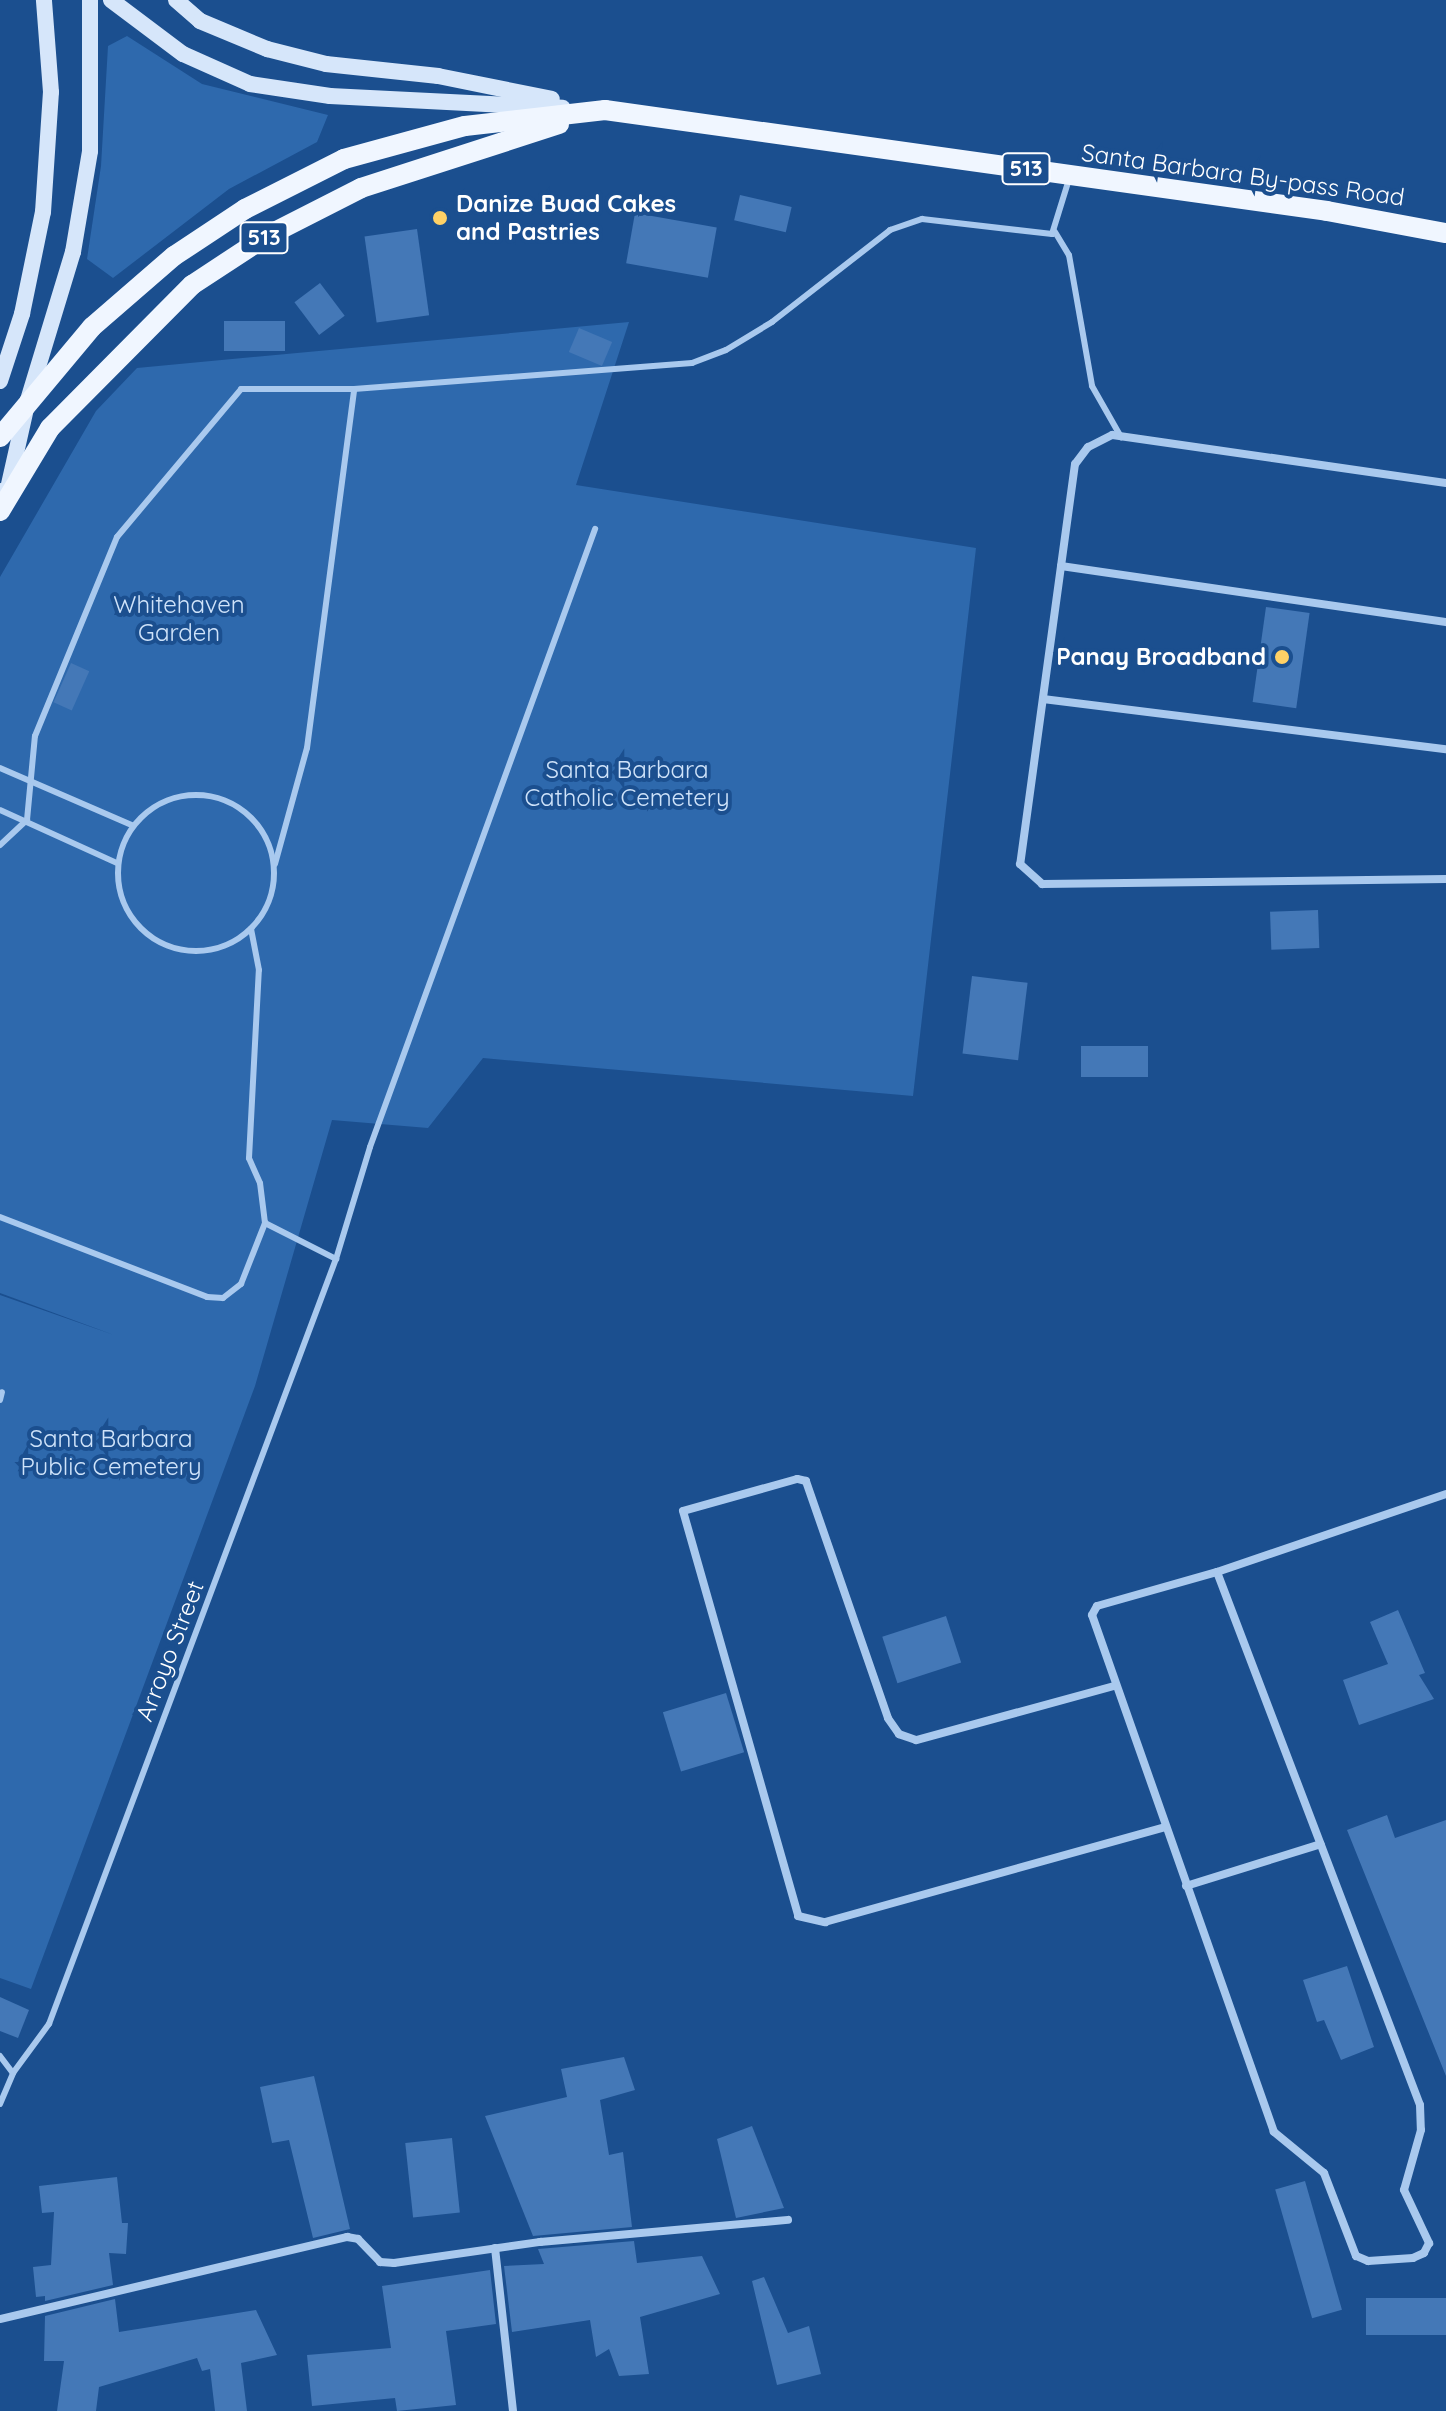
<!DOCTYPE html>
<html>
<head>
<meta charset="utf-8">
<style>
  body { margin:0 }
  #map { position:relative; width:1446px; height:2411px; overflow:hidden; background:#1b4f8f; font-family:Quicksand,sans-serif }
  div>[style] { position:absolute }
  .green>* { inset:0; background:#2e69ad }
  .building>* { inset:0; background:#4478b7; transform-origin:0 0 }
  .service>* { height:6px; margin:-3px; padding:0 3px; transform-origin:3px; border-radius:3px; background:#a9c9ee }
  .service>.ring { margin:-3px; padding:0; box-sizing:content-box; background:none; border:6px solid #a9c9ee; border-radius:50% }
  .minor>* { height:8px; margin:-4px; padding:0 4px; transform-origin:4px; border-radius:4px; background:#a9c9ee }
  .secondary>* { height:16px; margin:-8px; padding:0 8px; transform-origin:8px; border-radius:8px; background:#d6e6fa }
  .primary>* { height:20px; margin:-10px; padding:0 10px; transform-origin:10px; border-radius:10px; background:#f0f6ff }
  .dots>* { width:22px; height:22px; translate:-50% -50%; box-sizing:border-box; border:4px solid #1b4f8f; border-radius:50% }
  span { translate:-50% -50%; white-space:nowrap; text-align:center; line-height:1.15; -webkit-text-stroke:8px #1b4f8f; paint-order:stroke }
  .shield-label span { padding:2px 6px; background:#1b4f8f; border:2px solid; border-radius:6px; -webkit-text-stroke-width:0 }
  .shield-label { font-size:22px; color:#fff; font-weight:700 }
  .street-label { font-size:24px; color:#fff }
  .poi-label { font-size:24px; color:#fff; font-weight:700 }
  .left { translate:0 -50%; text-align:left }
  .right { translate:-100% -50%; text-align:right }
  .park-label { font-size:24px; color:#cfe3fa }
</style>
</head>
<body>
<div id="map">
  <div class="green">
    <i style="clip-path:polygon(127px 36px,202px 84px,328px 115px,317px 142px,229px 189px,113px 278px,87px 259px,101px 166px,108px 46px)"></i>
    <i style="clip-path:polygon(629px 322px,576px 485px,976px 548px,913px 1096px,483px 1058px,428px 1128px,332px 1120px,255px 1386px,31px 1989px,0 1978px,0 1295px,114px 1335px,0 1293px,0 577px,96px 411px,137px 368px)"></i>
  </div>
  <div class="building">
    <i style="left:740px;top:195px;width:53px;height:26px;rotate:13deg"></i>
    <i style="left:635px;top:213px;width:83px;height:51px;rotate:10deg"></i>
    <i style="left:417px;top:229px;width:87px;height:53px;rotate:82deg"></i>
    <i style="left:320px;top:283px;width:41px;height:32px;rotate:53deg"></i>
    <i style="left:224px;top:321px;width:61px;height:30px"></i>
    <i style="left:579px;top:328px;width:36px;height:26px;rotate:23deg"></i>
    <i style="left:1266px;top:607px;width:44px;height:96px;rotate:8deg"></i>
    <i style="left:71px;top:663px;width:20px;height:43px;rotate:24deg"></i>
    <i style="left:1318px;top:910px;width:38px;height:48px;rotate:88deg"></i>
    <i style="left:972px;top:976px;width:56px;height:78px;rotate:7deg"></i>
    <i style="left:1081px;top:1046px;width:67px;height:31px"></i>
    <i style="clip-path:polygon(1398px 1610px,1425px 1673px,1419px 1675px,1434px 1699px,1359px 1725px,1343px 1680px,1388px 1664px,1370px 1622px)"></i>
    <i style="left:946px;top:1616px;width:49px;height:67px;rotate:72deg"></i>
    <i style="left:726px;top:1693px;width:62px;height:66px;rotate:73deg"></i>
    <i style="clip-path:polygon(1387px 1815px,1395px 1838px,1446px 1820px,1446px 2076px,1347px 1830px)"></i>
    <i style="clip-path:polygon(1347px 1966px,1374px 2047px,1341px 2060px,1324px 2020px,1317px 2022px,1303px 1980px)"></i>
    <i style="clip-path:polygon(0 1997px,29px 2010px,18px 2038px,0 2031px)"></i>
    <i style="clip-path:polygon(624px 2057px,635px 2090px,600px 2100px,609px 2155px,623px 2152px,632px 2227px,533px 2236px,485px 2116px,567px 2097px,561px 2069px)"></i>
    <i style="clip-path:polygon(314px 2076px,350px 2229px,313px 2238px,289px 2140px,272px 2143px,260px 2087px)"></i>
    <i style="clip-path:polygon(752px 2126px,784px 2208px,736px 2218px,717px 2139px)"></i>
    <i style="left:452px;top:2138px;width:75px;height:47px;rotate:84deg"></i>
    <i style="clip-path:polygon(117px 2177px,122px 2223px,128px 2223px,126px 2254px,109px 2253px,113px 2285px,45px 2301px,45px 2296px,36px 2297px,33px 2267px,51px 2265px,54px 2212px,42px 2213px,39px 2186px)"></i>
    <i style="left:1305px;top:2181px;width:134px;height:31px;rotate:74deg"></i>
    <i style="clip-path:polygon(634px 2241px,637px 2263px,702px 2256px,720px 2294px,640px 2317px,649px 2374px,619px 2376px,609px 2349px,596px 2357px,590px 2320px,512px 2332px,504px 2266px,544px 2264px,538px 2249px)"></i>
    <i style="clip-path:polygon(490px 2270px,496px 2324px,446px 2331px,456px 2405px,397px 2411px,395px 2398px,312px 2406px,307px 2355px,391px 2348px,382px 2286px)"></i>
    <i style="clip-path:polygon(764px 2277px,788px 2333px,809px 2326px,821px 2374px,777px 2385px,752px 2281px)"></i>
    <i style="left:1446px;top:2298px;width:37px;height:80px;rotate:90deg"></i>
    <i style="clip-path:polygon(115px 2299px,119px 2332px,256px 2310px,277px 2355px,241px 2363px,247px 2411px,215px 2411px,210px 2369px,202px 2371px,197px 2358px,99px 2387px,96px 2411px,57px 2411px,64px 2361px,44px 2361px,45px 2316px)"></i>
  </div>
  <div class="service">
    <i style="left:1055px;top:232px;width:27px;rotate:59deg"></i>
    <i style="left:1069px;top:255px;width:133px;rotate:80deg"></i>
    <i style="left:1092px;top:386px;width:59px;rotate:60.4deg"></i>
    <i style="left:0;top:768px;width:144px;rotate:23.4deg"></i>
    <i class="ring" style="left:118px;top:795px;width:150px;height:150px"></i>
    <i style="left:0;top:810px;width:128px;rotate:24.4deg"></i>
    <i style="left:0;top:845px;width:37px;rotate:-43deg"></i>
    <i style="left:27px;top:820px;width:84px;rotate:-84.6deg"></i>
    <i style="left:35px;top:736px;width:215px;rotate:-67.6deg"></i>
    <i style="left:117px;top:537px;width:193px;rotate:-50deg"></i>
    <i style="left:241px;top:389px;width:113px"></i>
    <i style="left:354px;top:389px;width:339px;rotate:-4.4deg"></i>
    <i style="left:692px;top:363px;width:36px;rotate:-21deg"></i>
    <i style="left:726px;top:350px;width:54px;rotate:-31.3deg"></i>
    <i style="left:772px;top:322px;width:150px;rotate:-37.9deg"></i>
    <i style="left:890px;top:230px;width:34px;rotate:-19deg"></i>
    <i style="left:922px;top:219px;width:131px;rotate:6.6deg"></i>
    <i style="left:1052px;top:234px;width:58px;rotate:-72.8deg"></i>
    <i style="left:275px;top:864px;width:120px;rotate:-74.6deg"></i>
    <i style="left:307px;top:748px;width:362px;rotate:-82.5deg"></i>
    <i style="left:0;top:1217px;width:222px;rotate:21.1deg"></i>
    <i style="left:207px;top:1297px;width:16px;rotate:4deg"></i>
    <i style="left:223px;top:1298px;width:23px;rotate:-38deg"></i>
    <i style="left:241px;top:1284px;width:66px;rotate:-68.5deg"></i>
    <i style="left:265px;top:1223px;width:40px;rotate:-97.1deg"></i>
    <i style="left:260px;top:1183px;width:27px;rotate:-114deg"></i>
    <i style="left:249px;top:1158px;width:188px;rotate:-87deg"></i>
    <i style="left:259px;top:970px;width:42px;rotate:-101deg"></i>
    <i style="left:265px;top:1223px;width:80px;rotate:26.9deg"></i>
    <i style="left:0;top:1400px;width:8px;rotate:-76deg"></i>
    <i style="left:0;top:2056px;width:21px;rotate:53deg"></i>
    <i style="left:0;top:2104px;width:34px;rotate:-67deg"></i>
    <i style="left:13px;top:2073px;width:61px;rotate:-53.7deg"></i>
    <i style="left:49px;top:2024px;width:817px;rotate:-69.44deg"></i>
    <i style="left:336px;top:1259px;width:117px;rotate:-73.1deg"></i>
    <i style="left:370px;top:1147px;width:658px;rotate:-69.99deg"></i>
  </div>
  <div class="minor">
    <i style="left:1446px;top:483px;width:337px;rotate:-171.8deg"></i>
    <i style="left:1112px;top:435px;width:27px;rotate:153deg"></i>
    <i style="left:1088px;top:447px;width:21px;rotate:127deg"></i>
    <i style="left:1075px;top:464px;width:404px;rotate:97.8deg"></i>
    <i style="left:1020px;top:864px;width:30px;rotate:42deg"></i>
    <i style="left:1042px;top:884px;width:404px;rotate:-0.7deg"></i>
    <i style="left:1061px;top:566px;width:389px;rotate:8.3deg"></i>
    <i style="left:1043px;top:699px;width:406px;rotate:7.1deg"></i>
    <i style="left:1217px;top:1572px;width:570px;rotate:69.15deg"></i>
    <i style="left:1420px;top:2105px;width:25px;rotate:88deg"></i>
    <i style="left:1421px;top:2130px;width:62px;rotate:105.8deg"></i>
    <i style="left:1404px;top:2190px;width:59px;rotate:64.7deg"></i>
    <i style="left:1429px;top:2243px;width:11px;rotate:117deg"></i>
    <i style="left:1424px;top:2253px;width:12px;rotate:156deg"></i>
    <i style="left:1413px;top:2258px;width:45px;rotate:176.2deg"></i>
    <i style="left:1368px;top:2261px;width:13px;rotate:-157deg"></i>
    <i style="left:1356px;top:2256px;width:89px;rotate:-111.1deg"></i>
    <i style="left:1324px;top:2173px;width:65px;rotate:-140.6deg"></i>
    <i style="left:1274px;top:2132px;width:548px;rotate:-109.39deg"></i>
    <i style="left:1092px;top:1615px;width:10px;rotate:-61deg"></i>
    <i style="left:1097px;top:1606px;width:125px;rotate:-15.8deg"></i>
    <i style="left:1217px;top:1572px;width:242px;rotate:-18.8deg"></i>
    <i style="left:1114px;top:1686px;width:205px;rotate:164.7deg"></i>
    <i style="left:916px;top:1740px;width:18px;rotate:-161deg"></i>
    <i style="left:899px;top:1734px;width:19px;rotate:-125deg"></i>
    <i style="left:888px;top:1718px;width:251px;rotate:-109.1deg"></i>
    <i style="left:806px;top:1481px;width:9px;rotate:-167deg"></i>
    <i style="left:797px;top:1479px;width:118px;rotate:164.3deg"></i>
    <i style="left:683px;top:1511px;width:421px;rotate:74.1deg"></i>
    <i style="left:798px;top:1916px;width:28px;rotate:13deg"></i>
    <i style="left:825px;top:1922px;width:353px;rotate:-15.6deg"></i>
    <i style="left:1186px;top:1886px;width:141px;rotate:-17.3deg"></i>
    <i style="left:495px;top:2248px;width:164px;rotate:83.7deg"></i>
    <i style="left:0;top:2319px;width:357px;rotate:-13.3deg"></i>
    <i style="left:347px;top:2237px;width:11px;rotate:10deg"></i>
    <i style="left:358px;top:2239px;width:32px;rotate:46deg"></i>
    <i style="left:380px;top:2262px;width:14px;rotate:4deg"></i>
    <i style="left:394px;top:2263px;width:148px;rotate:-8.2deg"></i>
    <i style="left:540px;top:2242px;width:249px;rotate:-5.1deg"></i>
  </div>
  <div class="secondary">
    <i style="left:111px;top:0;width:90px;rotate:36.9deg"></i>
    <i style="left:183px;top:54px;width:73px;rotate:24.1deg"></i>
    <i style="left:250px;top:84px;width:81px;rotate:8.5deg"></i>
    <i style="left:330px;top:96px;width:233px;rotate:2.9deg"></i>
    <i style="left:176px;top:0;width:32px;rotate:41deg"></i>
    <i style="left:200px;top:21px;width:73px;rotate:22.7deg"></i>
    <i style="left:267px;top:49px;width:61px;rotate:14.3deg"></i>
    <i style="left:326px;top:64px;width:113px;rotate:6.1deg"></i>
    <i style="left:438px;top:76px;width:116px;rotate:11.4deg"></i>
    <i style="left:0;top:381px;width:71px;rotate:-71.8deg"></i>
    <i style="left:22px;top:314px;width:104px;rotate:-78.4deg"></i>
    <i style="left:43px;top:212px;width:120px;rotate:-86.2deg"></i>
    <i style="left:51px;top:92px;width:92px;rotate:-94.4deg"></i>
    <i style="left:0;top:491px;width:7px;rotate:16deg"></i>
    <i style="left:7px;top:493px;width:95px;rotate:-77.3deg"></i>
    <i style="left:28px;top:400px;width:155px;rotate:-73.1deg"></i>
    <i style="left:73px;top:252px;width:102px;rotate:-80.4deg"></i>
    <i style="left:90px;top:151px;width:151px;rotate:-90deg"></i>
  </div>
  <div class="primary">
    <i style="left:0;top:437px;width:143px;rotate:-50.1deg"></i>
    <i style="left:92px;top:327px;width:108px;rotate:-40.9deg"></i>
    <i style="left:174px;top:256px;width:85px;rotate:-33.5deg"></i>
    <i style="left:245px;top:209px;width:111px;rotate:-26.8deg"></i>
    <i style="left:344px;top:159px;width:125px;rotate:-15.3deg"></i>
    <i style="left:465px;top:126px;width:141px;rotate:-6.5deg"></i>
    <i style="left:605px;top:110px;width:729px;rotate:7.96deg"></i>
    <i style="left:1327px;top:211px;width:121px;rotate:10.5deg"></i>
    <i style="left:0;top:511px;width:97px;rotate:-58.9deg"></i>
    <i style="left:50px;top:428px;width:202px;rotate:-45.2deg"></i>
    <i style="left:192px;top:285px;width:87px;rotate:-33.3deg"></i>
    <i style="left:265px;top:237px;width:108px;rotate:-27deg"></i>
    <i style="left:361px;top:188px;width:208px;rotate:-17.9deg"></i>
  </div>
  <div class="dots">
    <i style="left:440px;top:218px;background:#ffd166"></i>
    <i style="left:1282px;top:657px;background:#ffd166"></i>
  </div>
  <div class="shield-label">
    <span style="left:1026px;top:169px">513</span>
    <span style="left:264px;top:238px">513</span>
  </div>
  <div class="street-label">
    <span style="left:1243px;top:175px;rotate:8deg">Santa Barbara By-pass Road</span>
    <span style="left:170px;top:1651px;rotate:-69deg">Arroyo Street</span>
  </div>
  <div class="poi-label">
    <span class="left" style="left:456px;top:218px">Danize Buad Cakes<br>and Pastries</span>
    <span class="right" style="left:1266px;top:657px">Panay Broadband</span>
  </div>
  <div class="park-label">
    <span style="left:179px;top:619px">Whitehaven<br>Garden</span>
    <span style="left:627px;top:784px">Santa Barbara<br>Catholic Cemetery</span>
    <span style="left:111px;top:1453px">Santa Barbara<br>Public Cemetery</span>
  </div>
</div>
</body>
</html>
